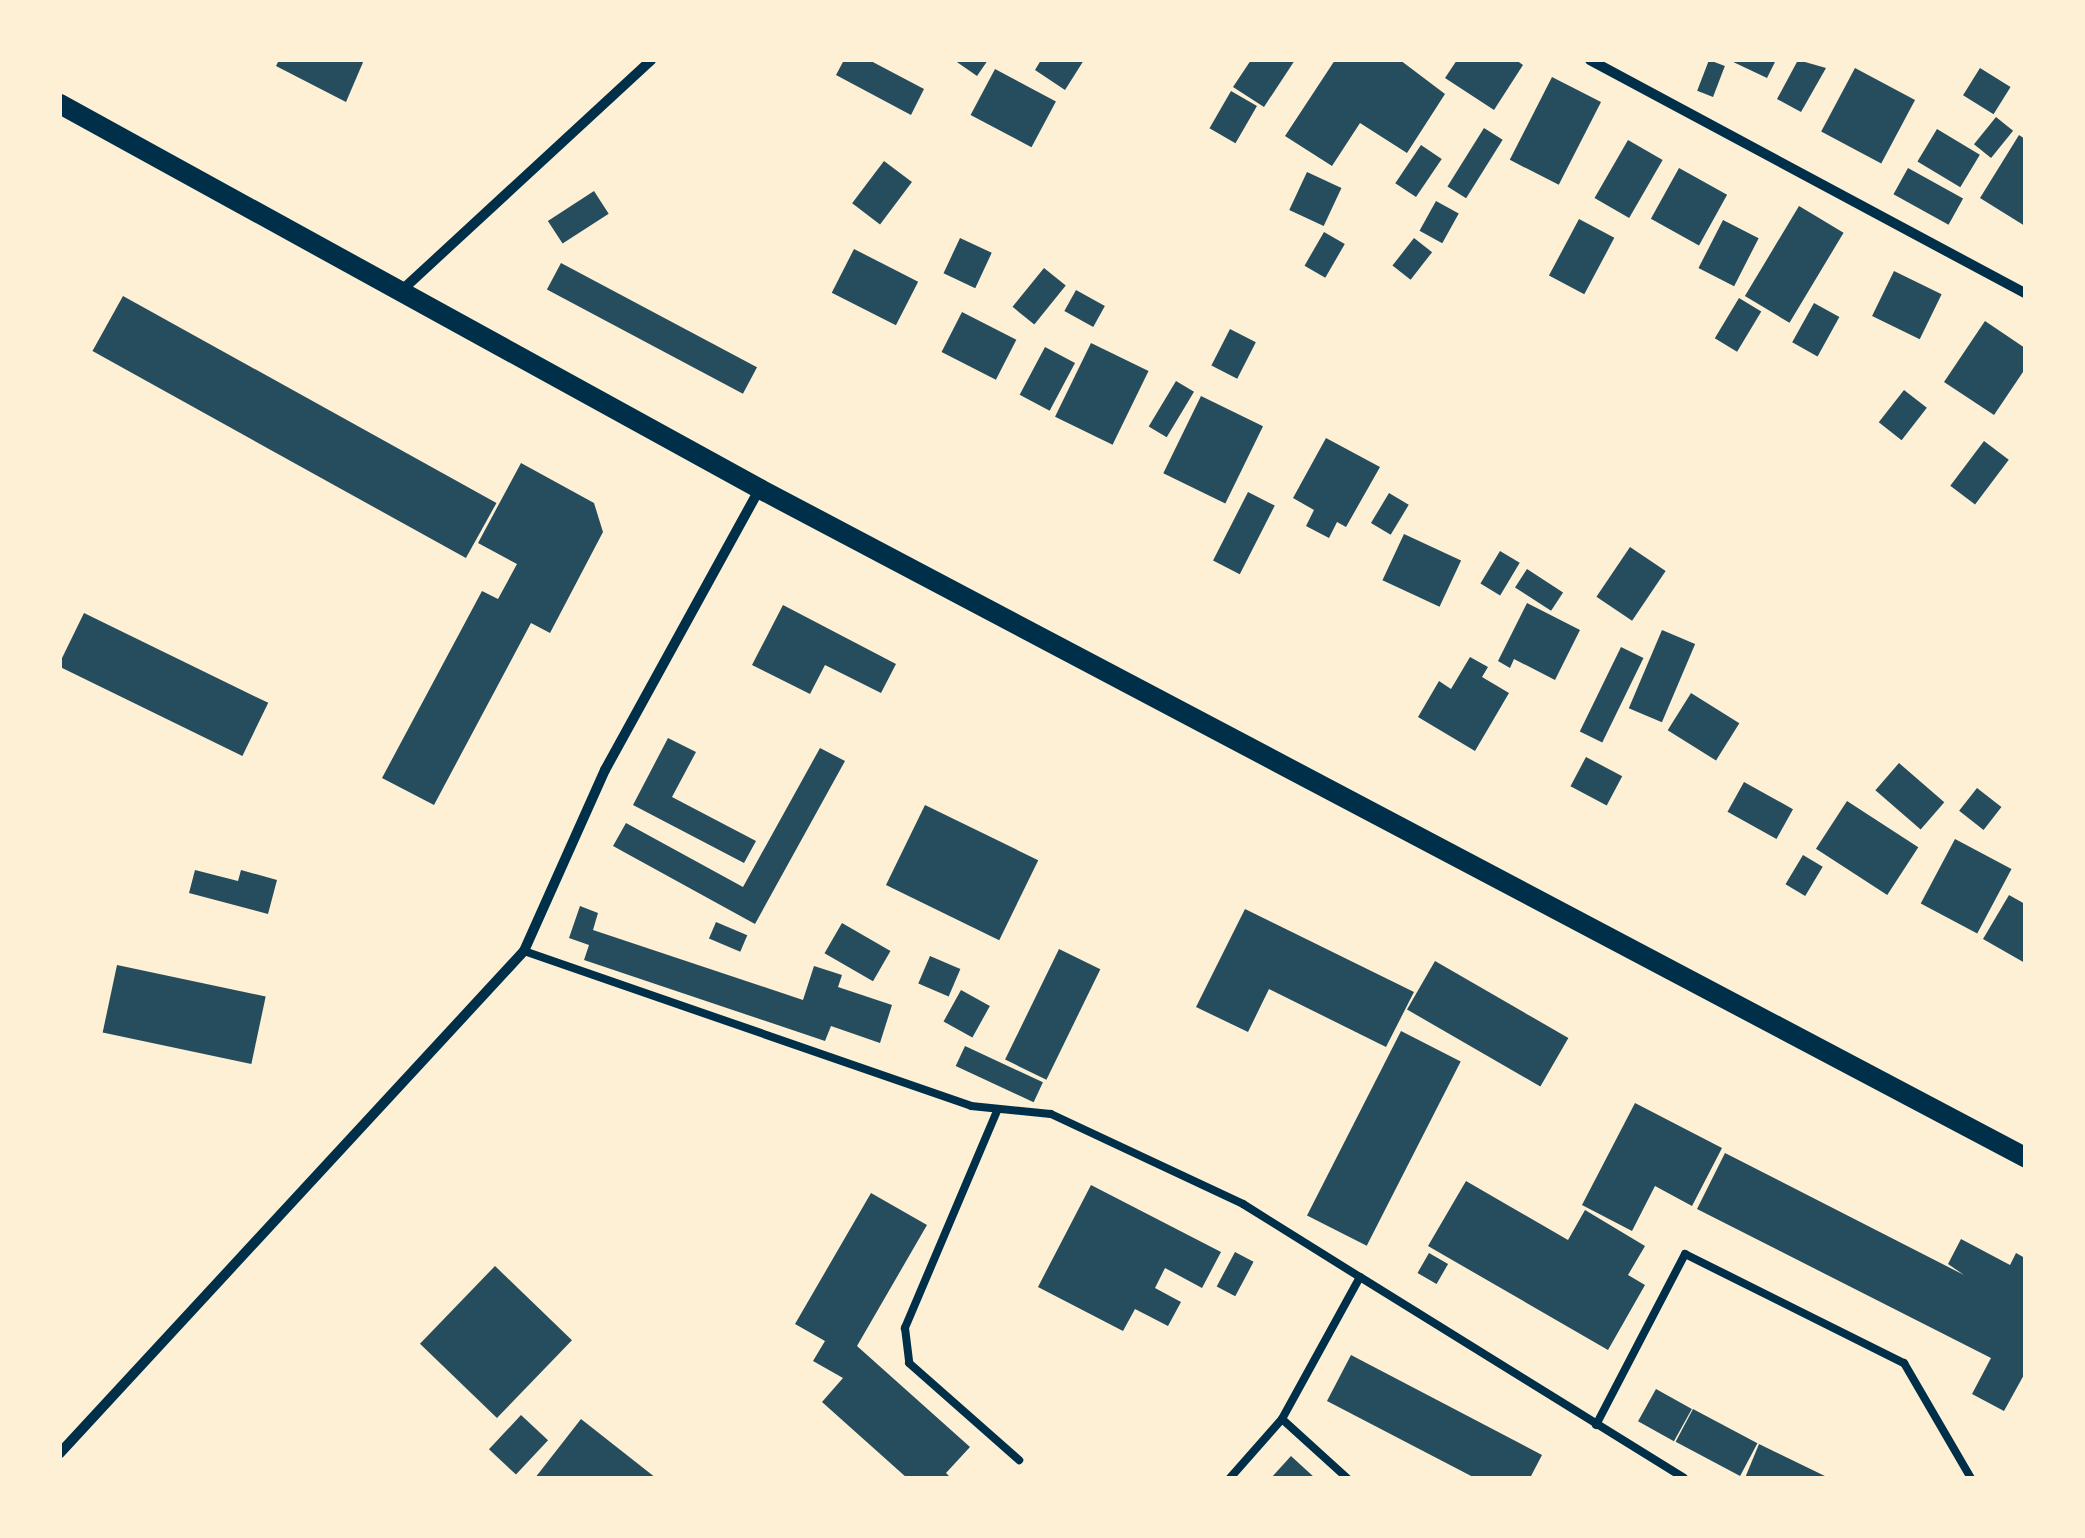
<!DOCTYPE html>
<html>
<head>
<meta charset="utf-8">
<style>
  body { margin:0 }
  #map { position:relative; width:2085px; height:1538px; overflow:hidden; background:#fdf0d5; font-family:Overpass,sans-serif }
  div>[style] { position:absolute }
  .building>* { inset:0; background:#264d5e; transform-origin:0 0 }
  .service>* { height:8px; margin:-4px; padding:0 4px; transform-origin:4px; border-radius:4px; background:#003049 }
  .minor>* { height:10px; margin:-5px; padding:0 5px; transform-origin:5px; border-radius:5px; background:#003049 }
  .secondary>* { height:20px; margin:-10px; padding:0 10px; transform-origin:10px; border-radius:10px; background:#003049 }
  span { translate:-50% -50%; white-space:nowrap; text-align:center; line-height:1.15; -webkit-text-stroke:10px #fdf0d5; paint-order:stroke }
  .frame { position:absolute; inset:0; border:62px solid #fdf0d5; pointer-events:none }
</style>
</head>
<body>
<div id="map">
  <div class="building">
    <i style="clip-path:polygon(279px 60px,364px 60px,346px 102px,276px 66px)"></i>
    <i style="clip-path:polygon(844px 60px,869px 60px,924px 89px,911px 115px,836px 75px)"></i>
    <i style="clip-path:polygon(954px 60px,988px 60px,977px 76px)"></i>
    <i style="clip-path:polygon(1041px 60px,1084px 60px,1065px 90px,1035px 70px)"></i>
    <i style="clip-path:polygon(1251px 60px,1295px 60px,1264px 107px,1233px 87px)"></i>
    <i style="clip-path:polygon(1335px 60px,1400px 60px,1445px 94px,1407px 153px,1360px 123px,1332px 166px,1285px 136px)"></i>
    <i style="clip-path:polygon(1457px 60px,1516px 60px,1523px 65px,1494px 110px,1445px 78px)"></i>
    <i style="left:1709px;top:60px;width:17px;height:33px;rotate:21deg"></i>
    <i style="clip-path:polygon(1729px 60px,1776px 60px,1767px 78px)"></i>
    <i style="clip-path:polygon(1798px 60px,1826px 68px,1801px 112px,1777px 99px)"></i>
    <i style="left:1855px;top:68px;width:68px;height:72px;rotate:28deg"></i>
    <i style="left:1980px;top:68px;width:36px;height:32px;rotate:32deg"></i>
    <i style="left:995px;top:69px;width:69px;height:52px;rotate:28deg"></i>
    <i style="left:1552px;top:77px;width:55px;height:93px;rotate:27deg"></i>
    <i style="left:1231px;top:91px;width:30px;height:43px;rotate:30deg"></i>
    <i style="left:1996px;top:117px;width:22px;height:35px;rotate:39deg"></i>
    <i style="left:1484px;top:128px;width:22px;height:69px;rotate:32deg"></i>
    <i style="left:1937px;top:129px;width:50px;height:38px;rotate:31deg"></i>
    <i style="clip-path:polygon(2019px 135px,2025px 139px,2025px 226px,1980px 198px)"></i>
    <i style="left:1628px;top:140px;width:40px;height:67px;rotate:30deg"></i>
    <i style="left:1421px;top:145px;width:25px;height:46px;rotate:34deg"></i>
    <i style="left:884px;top:161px;width:35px;height:53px;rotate:37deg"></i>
    <i style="left:1679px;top:168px;width:55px;height:58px;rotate:29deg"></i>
    <i style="left:1908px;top:168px;width:63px;height:30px;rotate:29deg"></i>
    <i style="left:1307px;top:172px;width:38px;height:42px;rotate:25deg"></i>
    <i style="left:594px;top:191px;width:27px;height:55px;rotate:57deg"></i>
    <i style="left:1436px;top:201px;width:26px;height:34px;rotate:29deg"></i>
    <i style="left:1799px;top:206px;width:52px;height:105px;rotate:31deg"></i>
    <i style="left:1579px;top:219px;width:40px;height:64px;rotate:28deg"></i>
    <i style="left:1723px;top:220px;width:40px;height:54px;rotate:27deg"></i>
    <i style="left:1324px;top:232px;width:24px;height:39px;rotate:30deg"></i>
    <i style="left:960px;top:238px;width:35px;height:39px;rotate:25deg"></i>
    <i style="left:1414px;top:238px;width:23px;height:35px;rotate:38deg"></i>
    <i style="left:854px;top:249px;width:72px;height:49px;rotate:27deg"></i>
    <i style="left:561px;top:263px;width:222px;height:30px;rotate:28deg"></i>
    <i style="left:1044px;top:268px;width:28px;height:50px;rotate:39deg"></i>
    <i style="left:1894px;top:271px;width:53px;height:50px;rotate:26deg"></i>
    <i style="left:1076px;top:290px;width:33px;height:24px;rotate:29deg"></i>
    <i style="left:123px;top:296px;width:427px;height:63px;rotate:29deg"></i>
    <i style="left:1739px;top:298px;width:26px;height:47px;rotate:31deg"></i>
    <i style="left:1814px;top:303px;width:29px;height:45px;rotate:29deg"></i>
    <i style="left:962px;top:312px;width:61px;height:45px;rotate:27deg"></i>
    <i style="clip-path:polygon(1985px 321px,2025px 348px,2025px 369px,1994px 415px,1944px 382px)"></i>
    <i style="left:1230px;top:329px;width:29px;height:41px;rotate:27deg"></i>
    <i style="left:1091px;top:343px;width:64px;height:82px;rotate:26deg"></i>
    <i style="left:1045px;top:347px;width:34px;height:54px;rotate:28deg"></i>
    <i style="left:1176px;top:381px;width:21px;height:53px;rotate:31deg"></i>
    <i style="left:1904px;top:390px;width:29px;height:41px;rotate:38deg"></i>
    <i style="left:1201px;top:396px;width:69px;height:86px;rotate:26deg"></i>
    <i style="clip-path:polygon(1326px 438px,1380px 467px,1346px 527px,1337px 522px,1329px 538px,1306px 526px,1314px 510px,1293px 498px)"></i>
    <i style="left:1984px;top:441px;width:31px;height:56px;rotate:37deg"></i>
    <i style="clip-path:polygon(521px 463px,594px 503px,603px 532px,550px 633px,531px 623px,434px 805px,382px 778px,482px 591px,498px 599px,517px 564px,478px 543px)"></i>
    <i style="left:1248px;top:492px;width:30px;height:77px;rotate:27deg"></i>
    <i style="left:1389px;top:493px;width:23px;height:35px;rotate:31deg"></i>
    <i style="left:1404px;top:534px;width:63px;height:51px;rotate:25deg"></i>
    <i style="left:1630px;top:547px;width:43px;height:60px;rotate:34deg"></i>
    <i style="left:1500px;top:551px;width:23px;height:38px;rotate:31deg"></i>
    <i style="left:1527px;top:569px;width:43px;height:22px;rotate:33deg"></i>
    <i style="clip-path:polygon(1527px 603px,1580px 630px,1555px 680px,1514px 659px,1510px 668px,1498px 661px)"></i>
    <i style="clip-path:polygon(783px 605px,896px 664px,881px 693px,825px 665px,810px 694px,752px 665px)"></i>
    <i style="left:84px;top:613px;width:205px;height:59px;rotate:26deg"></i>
    <i style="left:1662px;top:630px;width:36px;height:85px;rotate:23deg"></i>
    <i style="left:1621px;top:647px;width:25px;height:94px;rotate:26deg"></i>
    <i style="clip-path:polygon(1470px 657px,1488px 667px,1482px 677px,1509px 693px,1475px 751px,1418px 717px,1439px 681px,1451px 689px)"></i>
    <i style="left:1691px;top:693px;width:57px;height:44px;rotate:32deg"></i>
    <i style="clip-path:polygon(668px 738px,696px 752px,672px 797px,756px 841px,744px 863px,633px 805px)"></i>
    <i style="clip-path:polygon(820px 748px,845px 761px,755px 924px,613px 846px,626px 823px,743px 887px)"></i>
    <i style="left:1586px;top:757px;width:41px;height:33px;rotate:28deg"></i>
    <i style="left:1899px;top:763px;width:60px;height:36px;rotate:41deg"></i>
    <i style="left:1744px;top:782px;width:56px;height:34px;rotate:29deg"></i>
    <i style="left:1977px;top:788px;width:31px;height:29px;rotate:38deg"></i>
    <i style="left:1847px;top:801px;width:85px;height:57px;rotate:33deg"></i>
    <i style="left:925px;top:805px;width:126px;height:89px;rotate:26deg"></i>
    <i style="left:1955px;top:839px;width:64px;height:73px;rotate:28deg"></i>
    <i style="left:1803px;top:855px;width:23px;height:34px;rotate:31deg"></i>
    <i style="clip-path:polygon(195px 870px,238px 881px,241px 870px,277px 880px,268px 914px,189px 893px)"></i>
    <i style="clip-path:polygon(2009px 895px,2025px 904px,2025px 963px,1983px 939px)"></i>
    <i style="clip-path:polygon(580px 906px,598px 913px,593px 930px,803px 1000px,814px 966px,842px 975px,838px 987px,892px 1005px,880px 1043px,831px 1026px,825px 1041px,584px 960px,589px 945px,569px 938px)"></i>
    <i style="clip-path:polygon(1245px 909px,1414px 992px,1386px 1047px,1269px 989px,1248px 1032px,1196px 1007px)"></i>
    <i style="left:716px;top:922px;width:34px;height:18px;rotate:23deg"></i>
    <i style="left:842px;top:923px;width:56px;height:35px;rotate:30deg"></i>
    <i style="left:1059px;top:949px;width:46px;height:123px;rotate:26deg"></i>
    <i style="left:930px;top:956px;width:33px;height:30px;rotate:23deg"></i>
    <i style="left:1435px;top:961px;width:154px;height:56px;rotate:30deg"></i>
    <i style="left:117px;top:965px;width:152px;height:69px;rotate:12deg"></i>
    <i style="left:961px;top:990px;width:33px;height:36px;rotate:29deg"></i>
    <i style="left:1401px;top:1031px;width:67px;height:207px;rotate:27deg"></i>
    <i style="left:965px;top:1046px;width:86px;height:22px;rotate:25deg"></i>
    <i style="clip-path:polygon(1635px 1103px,1722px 1148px,1692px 1206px,1655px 1186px,1632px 1231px,1582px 1205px)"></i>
    <i style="clip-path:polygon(1725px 1153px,1964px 1275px,1948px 1264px,1961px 1239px,2010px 1265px,2016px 1253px,2025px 1258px,2025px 1373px,2004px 1411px,1972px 1394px,1991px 1358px,1697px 1209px)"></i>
    <i style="clip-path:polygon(1466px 1181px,1568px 1240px,1585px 1210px,1645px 1246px,1628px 1275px,1645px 1285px,1608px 1350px,1428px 1246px)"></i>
    <i style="clip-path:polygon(1091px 1185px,1221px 1252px,1202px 1288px,1165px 1268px,1155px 1288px,1181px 1302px,1168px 1326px,1135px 1309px,1123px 1331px,1038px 1287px)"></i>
    <i style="clip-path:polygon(871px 1193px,927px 1225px,857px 1346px,970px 1447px,946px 1473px,951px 1478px,907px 1478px,822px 1402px,843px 1378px,813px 1361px,825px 1341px,795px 1324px)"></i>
    <i style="left:1235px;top:1252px;width:21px;height:39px;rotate:28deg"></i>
    <i style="left:1429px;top:1253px;width:22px;height:23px;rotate:30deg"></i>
    <i style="left:495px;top:1266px;width:107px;height:108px;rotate:44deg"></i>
    <i style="clip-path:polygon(1351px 1355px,1542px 1455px,1530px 1478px,1475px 1478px,1327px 1401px)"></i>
    <i style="left:1656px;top:1389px;width:41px;height:37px;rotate:29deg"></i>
    <i style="left:1693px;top:1409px;width:73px;height:37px;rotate:28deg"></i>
    <i style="left:521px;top:1415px;width:37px;height:47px;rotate:43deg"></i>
    <i style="clip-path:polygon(581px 1419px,656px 1478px,535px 1478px)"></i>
    <i style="clip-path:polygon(1759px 1444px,1829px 1478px,1745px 1478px)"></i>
    <i style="clip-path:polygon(1291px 1456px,1315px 1478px,1271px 1478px)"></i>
  </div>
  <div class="service">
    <i style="left:524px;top:951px;width:473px;rotate:19.1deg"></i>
    <i style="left:971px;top:1106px;width:80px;rotate:5.7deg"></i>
    <i style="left:1051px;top:1114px;width:212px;rotate:25.1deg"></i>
    <i style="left:1243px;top:1204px;width:138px;rotate:32deg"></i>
    <i style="left:1360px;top:1277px;width:162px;rotate:118.8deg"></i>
    <i style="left:1282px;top:1419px;width:88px;rotate:42.2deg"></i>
    <i style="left:997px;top:1111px;width:236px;rotate:113deg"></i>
    <i style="left:905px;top:1328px;width:35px;rotate:83deg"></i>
    <i style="left:909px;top:1363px;width:147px;rotate:41.4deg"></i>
    <i style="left:1360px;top:1277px;width:381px;rotate:31.8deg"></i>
    <i style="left:1596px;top:1425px;width:193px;rotate:-62.5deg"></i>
    <i style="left:1685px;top:1254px;width:245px;rotate:26.5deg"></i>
    <i style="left:1904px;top:1363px;width:133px;rotate:59.8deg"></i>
    <i style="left:1230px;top:1478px;width:79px;rotate:-48.6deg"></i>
  </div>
  <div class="minor">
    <i style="left:1590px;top:60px;width:493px;rotate:28.2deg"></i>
    <i style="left:401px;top:291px;width:340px;rotate:-42.7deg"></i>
    <i style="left:60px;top:1453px;width:684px;rotate:-47.25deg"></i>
    <i style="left:524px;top:951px;width:198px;rotate:-65.9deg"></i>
    <i style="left:605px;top:770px;width:320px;rotate:-61.2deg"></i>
  </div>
  <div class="secondary">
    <i style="left:60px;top:104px;width:799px;rotate:28.81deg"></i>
    <i style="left:760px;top:489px;width:1431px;rotate:27.84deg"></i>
  </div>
  <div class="frame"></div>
</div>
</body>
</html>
